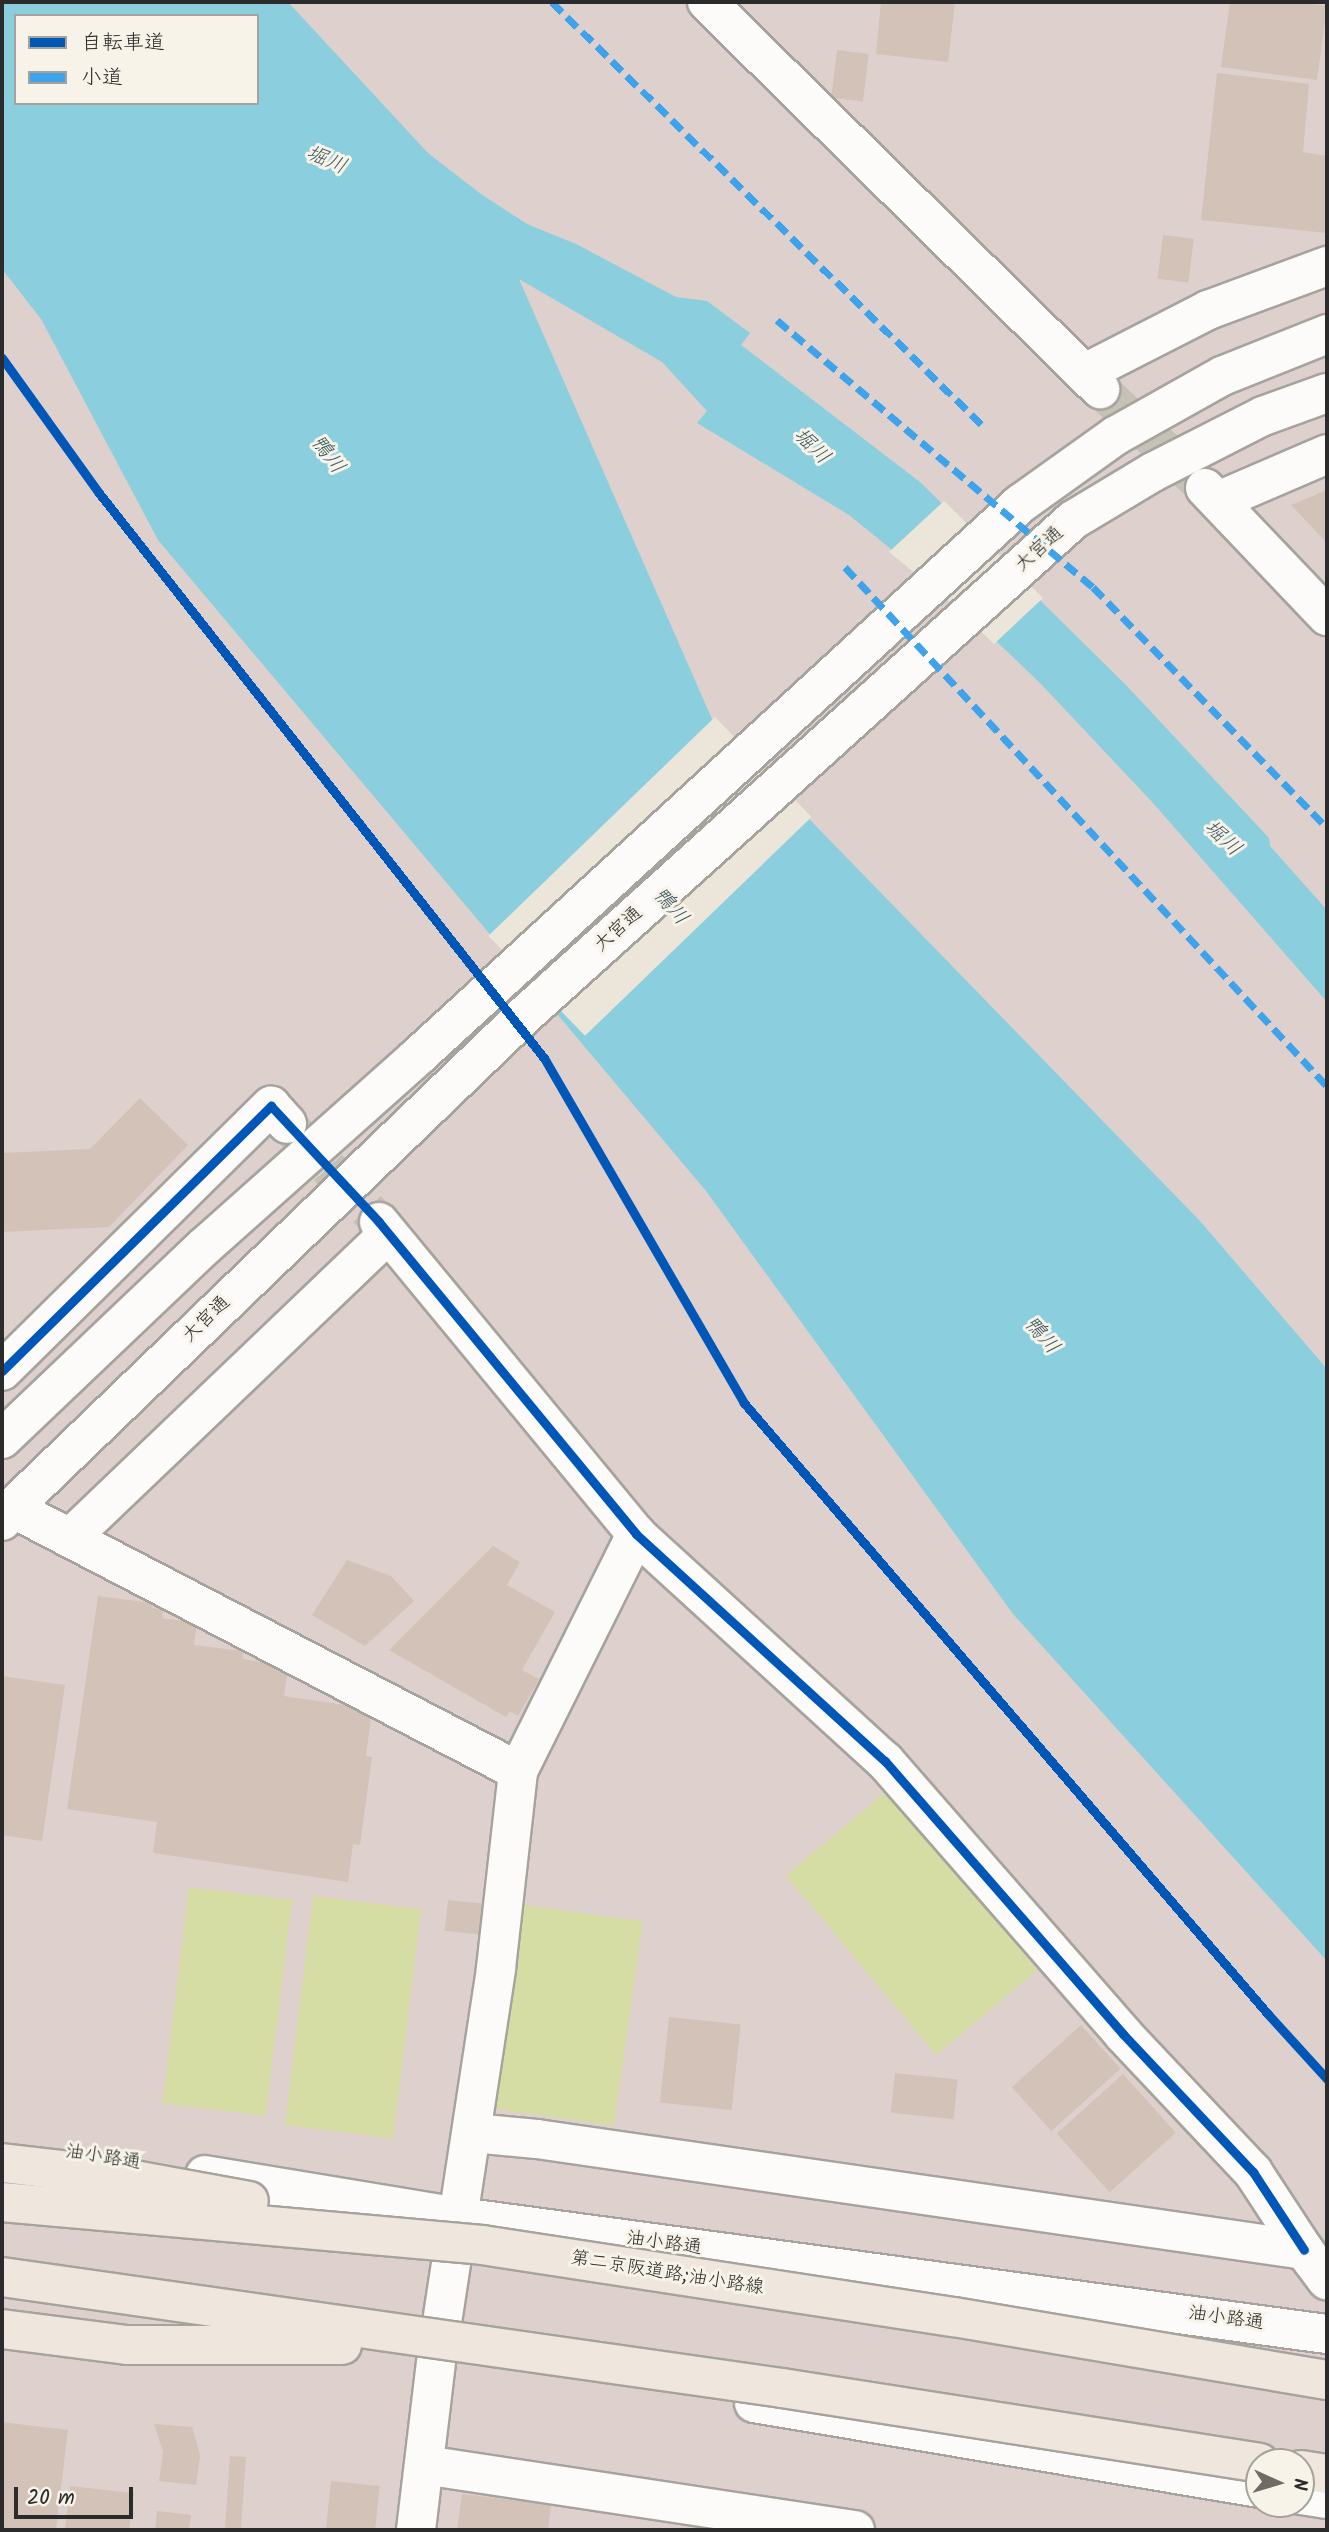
<!DOCTYPE html>
<html>
<head>
<meta charset="utf-8">
<style>
  body { margin:0 }
  #map { position:relative; width:1329px; height:2532px; overflow:hidden; background:#ece6da; font-family:Kalam,"Klee One",sans-serif }
  div>[style] { position:absolute }
  .industrial>* { inset:0; background:#ded0cd }
  .green>* { inset:0; background:#d6dda4; transform-origin:0 0 }
  .water>* { inset:0; background:#8bcfde }
  .pier>* { inset:0; background:#ece6da; transform-origin:0 0 }
  .building>* { inset:0; background:#d2c2b8; transform-origin:0 0 }
  .minor-tunnel>* { height:38px; margin-top:-19px; transform-origin:0; background:repeating-linear-gradient(90deg,#c5c1b7 0 38px,transparent 0 57px) }
  .tertiary-tunnel>* { height:38px; margin-top:-19px; transform-origin:0; background:repeating-linear-gradient(90deg,#c5c1b7 0 38px,transparent 0 57px) }
  .roads { filter:drop-shadow(2px 0 #a6a39c) drop-shadow(-2px 0 #a6a39c) drop-shadow(0 2px #a6a39c) drop-shadow(0 -2px #a6a39c) }
  .minor>* { height:38px; margin:-19px; padding:0 19px; transform-origin:19px; border-radius:19px; background:#fcfbf9 }
  .tertiary>* { height:38px; margin:-19px; padding:0 19px; transform-origin:19px; border-radius:19px; background:#fcfbf9 }
  .motorway>* { height:38px; margin:-19px; padding:0 19px; transform-origin:19px; border-radius:19px; background:#efe6de }
  .bridges { filter:drop-shadow(2px 0 #a6a39c) drop-shadow(-2px 0 #a6a39c) drop-shadow(0 2px #a6a39c) drop-shadow(0 -2px #a6a39c) }
  .motorway-bridge>* { height:38px; margin:-19px; padding:0 19px; transform-origin:19px; border-radius:19px; background:#efe6de }
  .quiet>* { height:7px; margin-top:-3.5px; transform-origin:0; background:repeating-linear-gradient(90deg,#3ea3eb 0 14px,transparent 0 21px) }
  .cycleway>* { height:9px; margin:-4.5px; padding:0 4.5px; transform-origin:4.5px; border-radius:4.5px; background:#0057b8 }
  span { translate:-50% -50%; white-space:nowrap; text-align:center; line-height:1.15; -webkit-text-stroke:6px #f7f3e8; paint-order:stroke }
  .street-label { font-size:19px; color:#2b2b2b }
  .water-label { font-size:21px; color:#3b5961; font-style:italic }
  .frame { position:absolute; inset:0; border:4px solid #2b2b2b; pointer-events:none }
  .legend { position:absolute; left:14px; top:14px; width:245px; height:91px; box-sizing:border-box; background:#f7f3e8; border:2px solid #a5a39c; margin:0; padding:9px 12px; list-style:none; font-size:21px; color:#2b2b2b }
  .legend li { display:flex; align-items:center; gap:14px; height:35px }
  .legend b { width:35px; border:2px solid #a5a39c }
  .north { position:absolute; left:1245px; top:2448px; width:70px; height:70px; box-sizing:border-box; background:#f7f3e8; border:2px solid #a5a39c; border-radius:50%; rotate:94deg; font-size:19px; font-weight:700; line-height:28px; text-align:center; color:#2b2b2b }
  .north::after { content:''; display:block; margin:auto; width:24px; height:32px; background:#6f6c68; clip-path:polygon(50% 0,100% 100%,50% 72%,0 100%) }
  .scale { position:absolute; left:14px; top:2487px; width:119px; height:32px; box-sizing:border-box; border:4px solid #2b2b2b; border-top:0; padding-left:9px; font-size:21px; line-height:24px; white-space:nowrap; color:#2b2b2b; -webkit-text-stroke:5px #f7f3e8; paint-order:stroke }
</style>
</head>
<body>
<div id="map">
  <div class="industrial">
    <i style="clip-path:polygon(evenodd,2px 2px,1327px 2px,1327px 2530px,2px 2530px,2px 2px,16px 16px,257px 16px,257px 103px,16px 103px,16px 16px,2px 2px,1259px 2462px,1301px 2462px,1301px 2504px,1259px 2504px,1259px 2462px)"></i>
  </div>
  <div class="green">
    <i style="left:887px;top:1791px;width:234px;height:132px;rotate:50deg"></i>
    <i style="left:189px;top:1887px;width:104px;height:218px;rotate:7deg"></i>
    <i style="left:313px;top:1896px;width:109px;height:231px;rotate:7deg"></i>
    <i style="left:518px;top:1904px;width:126px;height:206px;rotate:8deg"></i>
  </div>
  <div class="water">
    <i style="clip-path:polygon(evenodd,2px 2px,288px 2px,428px 153px,481px 194px,527px 224px,576px 244px,676px 297px,707px 301px,750px 333px,741px 345px,920px 482px,1126px 685px,1269px 838px,1270px 846px,1327px 910px,1327px 1002px,1153px 803px,1040px 683px,950px 597px,849px 515px,697px 423px,707px 411px,662px 362px,519px 279px,712px 719px,1200px 1221px,1327px 1369px,1327px 1961px,1013px 1614px,706px 1191px,158px 540px,41px 319px,2px 269px,2px 2px,16px 16px,257px 16px,257px 103px,16px 103px,16px 16px)"></i>
  </div>
  <div class="pier">
    <i style="clip-path:polygon(944px 501px,1043px 598px,994px 644px,947px 599px,889px 552px)"></i>
    <i style="left:715px;top:717px;width:139px;height:315px;rotate:46deg"></i>
  </div>
  <div class="building">
    <i style="clip-path:polygon(881px 2px,955px 2px,948px 62px,876px 54px)"></i>
    <i style="clip-path:polygon(1230px 2px,1298px 2px,1327px 6px,1317px 80px,1221px 67px)"></i>
    <i style="left:837px;top:50px;width:32px;height:48px;rotate:7deg"></i>
    <i style="clip-path:polygon(1217px 73px,1309px 84px,1303px 152px,1327px 156px,1327px 233px,1201px 220px)"></i>
    <i style="left:1163px;top:235px;width:31px;height:44px;rotate:7deg"></i>
    <i style="clip-path:polygon(1327px 490px,1327px 543px,1291px 505px)"></i>
    <i style="clip-path:polygon(140px 1098px,188px 1145px,109px 1227px,2px 1232px,2px 1153px,90px 1149px)"></i>
    <i style="clip-path:polygon(493px 1546px,520px 1562px,507px 1585px,555px 1612px,522px 1670px,539px 1679px,518px 1716px,510px 1711px,506px 1717px,389px 1650px)"></i>
    <i style="clip-path:polygon(347px 1560px,391px 1576px,414px 1601px,365px 1646px,312px 1615px)"></i>
    <i style="clip-path:polygon(98px 1596px,153px 1603px,152px 1608px,163px 1610px,162px 1618px,197px 1623px,194px 1645px,243px 1651px,243px 1659px,288px 1666px,284px 1696px,372px 1709px,366px 1756px,372px 1757px,360px 1845px,353px 1844px,348px 1882px,153px 1853px,157px 1822px,67px 1809px)"></i>
    <i style="clip-path:polygon(2px 1676px,65px 1685px,42px 1841px,2px 1835px)"></i>
    <i style="left:448px;top:1900px;width:36px;height:31px;rotate:6deg"></i>
    <i style="left:669px;top:2017px;width:72px;height:86px;rotate:6deg"></i>
    <i style="left:1081px;top:2025px;width:59px;height:93px;rotate:48deg"></i>
    <i style="left:895px;top:2073px;width:63px;height:40px;rotate:6deg"></i>
    <i style="left:1123px;top:2074px;width:79px;height:89px;rotate:48deg"></i>
    <i style="clip-path:polygon(2px 2422px,68px 2430px,56px 2530px,2px 2530px)"></i>
    <i style="clip-path:polygon(154px 2424px,192px 2427px,200px 2455px,196px 2485px,159px 2481px,163px 2452px)"></i>
    <i style="left:230px;top:2456px;width:16px;height:74px;rotate:4deg"></i>
    <i style="left:331px;top:2481px;width:49px;height:49px;rotate:6deg"></i>
    <i style="clip-path:polygon(70px 2486px,134px 2493px,129px 2530px,65px 2530px)"></i>
    <i style="clip-path:polygon(462px 2494px,551px 2505px,548px 2530px,457px 2530px)"></i>
    <i style="clip-path:polygon(157px 2511px,191px 2515px,189px 2530px,155px 2530px)"></i>
  </div>
  <div class="minor-tunnel">
    <i style="left:289px;top:1126px;width:132px;rotate:46.8deg"></i>
  </div>
  <div class="tertiary-tunnel">
    <i style="left:1100px;top:389px;width:137px;rotate:43.2deg"></i>
  </div>
  <div class="roads">
    <div class="minor">
      <i style="left:379px;top:1222px;width:404px;rotate:50.5deg"></i>
      <i style="left:636px;top:1534px;width:337px;rotate:42.4deg"></i>
      <i style="left:885px;top:1761px;width:362px;rotate:48.9deg"></i>
      <i style="left:1123px;top:2034px;width:190px;rotate:46.7deg"></i>
      <i style="left:1253px;top:2172px;width:93px;rotate:56.8deg"></i>
      <i style="left:2px;top:1371px;width:378px;rotate:-44.6deg"></i>
      <i style="left:271px;top:1106px;width:24px;rotate:48deg"></i>
      <i style="left:12px;top:1508px;width:570px;rotate:27.46deg"></i>
      <i style="left:70px;top:1538px;width:440px;rotate:-43.7deg"></i>
      <i style="left:473px;top:2133px;width:64px;rotate:5.4deg"></i>
      <i style="left:537px;top:2139px;width:775px;rotate:8.23deg"></i>
      <i style="left:1304px;top:2250px;width:38px;rotate:53deg"></i>
      <i style="left:424px;top:2465px;width:436px;rotate:8.6deg"></i>
      <i style="left:416px;top:2530px;width:176px;rotate:-83.2deg"></i>
      <i style="left:437px;top:2355px;width:391px;rotate:-81.3deg"></i>
      <i style="left:496px;top:1968px;width:198px;rotate:-83.6deg"></i>
      <i style="left:518px;top:1771px;width:265px;rotate:-63.5deg"></i>
    </div>
    <div class="tertiary">
      <i style="left:707px;top:2px;width:552px;rotate:44.56deg"></i>
      <i style="left:1085px;top:373px;width:138px;rotate:-27.1deg"></i>
      <i style="left:1208px;top:310px;width:127px;rotate:-20.3deg"></i>
      <i style="left:1205px;top:488px;width:177px;rotate:46.4deg"></i>
      <i style="left:1218px;top:501px;width:119px;rotate:-23.3deg"></i>
      <i style="left:2px;top:1439px;width:280px;rotate:-43.6deg"></i>
      <i style="left:205px;top:1246px;width:283px;rotate:-41.7deg"></i>
      <i style="left:416px;top:1058px;width:820px;rotate:-42.53deg"></i>
      <i style="left:1020px;top:504px;width:117px;rotate:-35.6deg"></i>
      <i style="left:1115px;top:436px;width:123px;rotate:-29.3deg"></i>
      <i style="left:1222px;top:376px;width:113px;rotate:-21.8deg"></i>
      <i style="left:2px;top:1521px;width:16px;rotate:-52deg"></i>
      <i style="left:12px;top:1508px;width:716px;rotate:-43.87deg"></i>
      <i style="left:528px;top:1012px;width:734px;rotate:-42.07deg"></i>
      <i style="left:1073px;top:520px;width:93px;rotate:-31deg"></i>
      <i style="left:1153px;top:472px;width:123px;rotate:-27deg"></i>
      <i style="left:1263px;top:416px;width:68px;rotate:-19.8deg"></i>
      <i style="left:205px;top:2175px;width:258px;rotate:9.4deg"></i>
      <i style="left:460px;top:2217px;width:875px;rotate:7.69deg"></i>
      <i style="left:754px;top:2403px;width:512px;rotate:9.55deg"></i>
      <i style="left:1301px;top:2495px;width:26px;rotate:9deg"></i>
    </div>
    <div class="motorway">
      <i style="left:1301px;top:2470px;width:26px;rotate:9deg"></i>
    </div>
  </div>
  <div class="bridges">
    <div class="motorway-bridge">
      <i style="left:2px;top:2163px;width:111px;rotate:6.7deg"></i>
      <i style="left:112px;top:2176px;width:139px;rotate:10.3deg"></i>
      <i style="left:2px;top:2202px;width:482px;rotate:5.1deg"></i>
      <i style="left:482px;top:2245px;width:477px;rotate:8.7deg"></i>
      <i style="left:954px;top:2317px;width:378px;rotate:9.6deg"></i>
      <i style="left:2px;top:2277px;width:788px;rotate:8.1deg"></i>
      <i style="left:782px;top:2388px;width:483px;rotate:8.9deg"></i>
      <i style="left:2px;top:2329px;width:126px;rotate:7.3deg"></i>
      <i style="left:127px;top:2345px;width:215px"></i>
    </div>
  </div>
  <div class="quiet">
    <i style="left:552px;top:2px;width:609px;rotate:44.53deg"></i>
    <i style="left:777px;top:320px;width:414px;rotate:40.2deg"></i>
    <i style="left:1093px;top:587px;width:336px;rotate:45.8deg"></i>
    <i style="left:845px;top:567px;width:708px;rotate:47.12deg"></i>
  </div>
  <div class="cycleway">
    <i style="left:2px;top:358px;width:166px;rotate:54.3deg"></i>
    <i style="left:99px;top:493px;width:719px;rotate:51.78deg"></i>
    <i style="left:544px;top:1058px;width:399px;rotate:59.9deg"></i>
    <i style="left:744px;top:1403px;width:804px;rotate:49.39deg"></i>
    <i style="left:1267px;top:2013px;width:89px;rotate:47.7deg"></i>
    <i style="left:2px;top:1371px;width:378px;rotate:-44.6deg"></i>
    <i style="left:271px;top:1106px;width:158px;rotate:47deg"></i>
    <i style="left:379px;top:1222px;width:404px;rotate:50.5deg"></i>
    <i style="left:636px;top:1534px;width:337px;rotate:42.4deg"></i>
    <i style="left:885px;top:1761px;width:362px;rotate:48.9deg"></i>
    <i style="left:1123px;top:2034px;width:190px;rotate:46.7deg"></i>
    <i style="left:1253px;top:2172px;width:93px;rotate:56.8deg"></i>
  </div>
  <div class="street-label">
    <span style="left:1040px;top:550px;rotate:-42deg">大宮通</span>
    <span style="left:619px;top:930px;rotate:-42deg">大宮通</span>
    <span style="left:207px;top:1320px;rotate:-44deg">大宮通</span>
    <span style="left:103px;top:2158px;rotate:9deg">油小路通</span>
    <span style="left:664px;top:2244px;rotate:8deg">油小路通</span>
    <span style="left:667px;top:2274px;rotate:9deg">第二京阪道路;油小路線</span>
    <span style="left:1226px;top:2319px;rotate:8deg">油小路通</span>
  </div>
  <div class="water-label">
    <span style="left:326px;top:161px;rotate:23deg">堀川</span>
    <span style="left:811px;top:447px;rotate:44deg">堀川</span>
    <span style="left:327px;top:455px;rotate:53deg">鴨川</span>
    <span style="left:1222px;top:839px;rotate:42deg">堀川</span>
    <span style="left:670px;top:907px;rotate:49deg">鴨川</span>
    <span style="left:1041px;top:1336px;rotate:49deg">鴨川</span>
  </div>
  <div class="frame"></div>
  <ul class="legend">
  <li><b style="height:9px;background:#0057b8"></b>自転車道</li>
  <li><b style="height:9px;background:#3ea3eb"></b>小道</li>
  </ul>
  <div class="north">N</div>
  <div class="scale">20 m</div>
</div>
</body>
</html>
